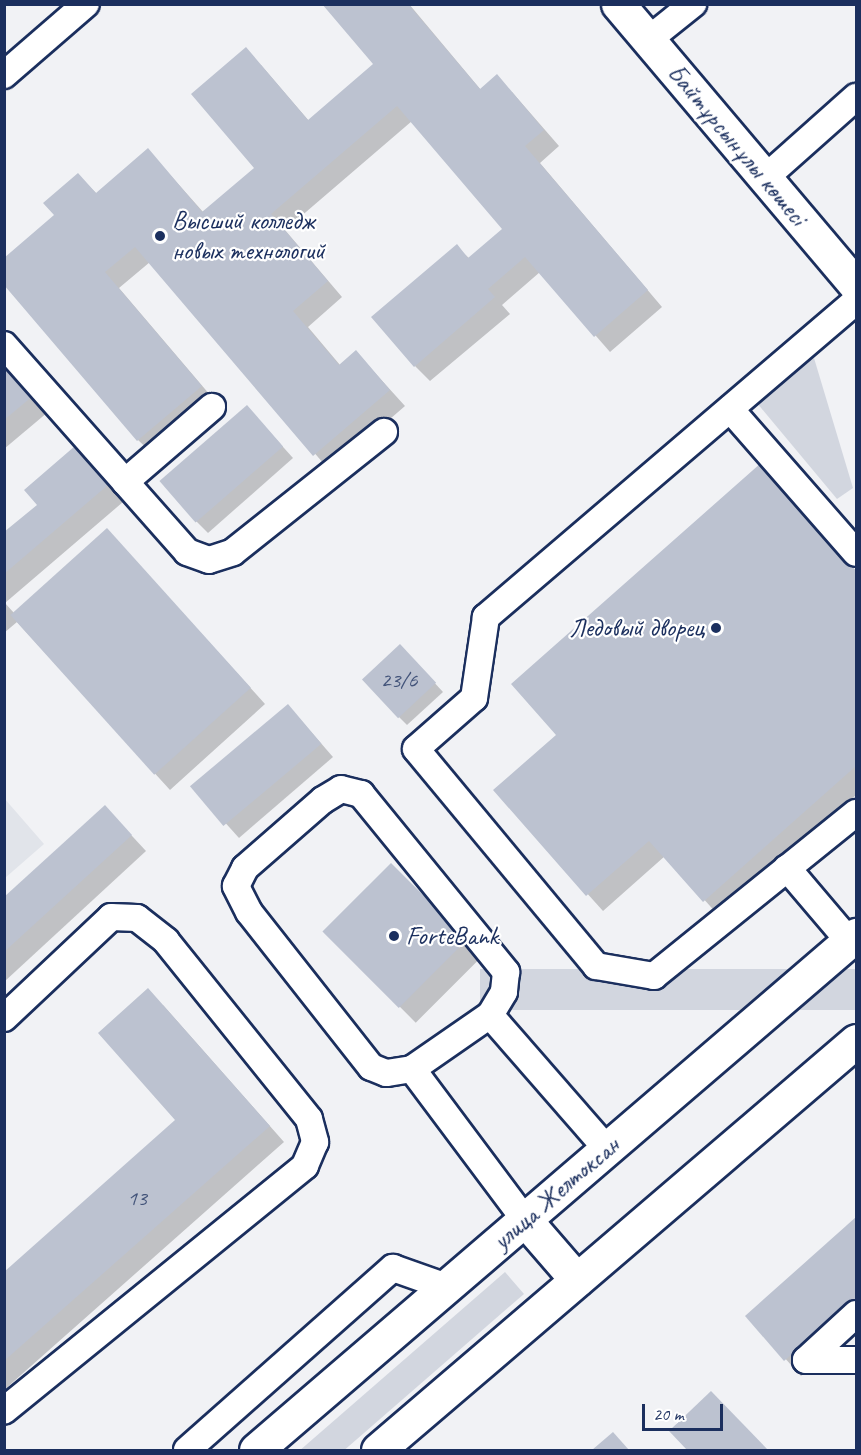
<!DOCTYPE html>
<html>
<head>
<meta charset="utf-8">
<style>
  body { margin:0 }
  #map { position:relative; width:861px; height:1455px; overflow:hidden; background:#f1f2f5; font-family:Caveat,sans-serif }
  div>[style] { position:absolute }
  .built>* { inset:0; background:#e1e4ea }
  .green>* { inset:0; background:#d2d6df; transform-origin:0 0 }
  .shadow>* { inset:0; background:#0003; transform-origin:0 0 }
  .building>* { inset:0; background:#bcc2d0; transform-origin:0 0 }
  .roads { filter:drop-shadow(2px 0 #1b2f5e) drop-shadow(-2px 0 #1b2f5e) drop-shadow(0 2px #1b2f5e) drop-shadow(0 -2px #1b2f5e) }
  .minor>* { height:26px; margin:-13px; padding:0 13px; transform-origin:13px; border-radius:13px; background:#fff }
  .major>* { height:33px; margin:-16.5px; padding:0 16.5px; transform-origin:16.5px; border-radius:16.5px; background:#fff }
  .dots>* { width:16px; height:16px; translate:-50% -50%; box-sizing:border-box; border:3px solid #fff; border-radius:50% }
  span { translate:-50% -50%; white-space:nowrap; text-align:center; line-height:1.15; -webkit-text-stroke:4.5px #fff; paint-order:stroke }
  .number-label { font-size:22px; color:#43547a }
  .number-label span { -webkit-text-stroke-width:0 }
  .street-label { font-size:26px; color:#1b2f5e }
  .poi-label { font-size:26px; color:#1b2f5e }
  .left { translate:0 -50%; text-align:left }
  .right { translate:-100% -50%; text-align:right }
  .frame { position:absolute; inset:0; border:6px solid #1b2f5e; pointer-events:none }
  .scale { position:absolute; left:642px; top:1404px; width:81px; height:27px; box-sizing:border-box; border:3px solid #1b2f5e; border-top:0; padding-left:8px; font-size:18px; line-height:21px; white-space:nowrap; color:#1b2f5e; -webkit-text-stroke:4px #fff; paint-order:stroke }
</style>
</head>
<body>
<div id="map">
  <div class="built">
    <i style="clip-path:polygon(4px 798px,44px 844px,5px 878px,4px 878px)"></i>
  </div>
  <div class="green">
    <i style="clip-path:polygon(814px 358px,853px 488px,837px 499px,757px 403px)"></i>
    <i style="left:856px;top:969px;width:41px;height:376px;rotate:90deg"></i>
    <i style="left:505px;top:1272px;width:29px;height:274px;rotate:49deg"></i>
  </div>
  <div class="shadow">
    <i style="clip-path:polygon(324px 4px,409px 4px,481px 90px,512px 92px,559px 146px,540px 163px,662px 307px,610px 352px,540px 272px,502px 305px,510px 314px,430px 381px,415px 366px,456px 246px,470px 259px,505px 229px,412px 121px,285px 230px,342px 297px,308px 327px,340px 365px,356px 352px,405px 406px,330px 471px,150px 262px,119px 288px,216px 402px,154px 455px,138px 440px,56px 216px,78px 175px,97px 194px,148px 150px,204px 213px,256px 169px,261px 65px,309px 121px,375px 64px)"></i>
    <i style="clip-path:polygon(4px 360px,48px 412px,4px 449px)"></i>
    <i style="clip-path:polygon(258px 419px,293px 458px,208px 533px,196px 521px)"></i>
    <i style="clip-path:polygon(75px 448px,123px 502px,5px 603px,14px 613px,122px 546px,265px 704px,170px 790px,17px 622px,4px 633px,4px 534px,39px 505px)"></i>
    <i style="clip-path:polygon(777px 481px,856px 571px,856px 795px,719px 916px,665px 856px,603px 911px,495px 791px,558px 735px)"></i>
    <i style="clip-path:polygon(408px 654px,443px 692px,407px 725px,399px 717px)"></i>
    <i style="clip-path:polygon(299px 718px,333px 757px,239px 838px,194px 788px)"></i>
    <i style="clip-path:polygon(120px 823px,146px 851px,4px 982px,4px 900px)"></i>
    <i style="left:391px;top:865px;width:129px;height:94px;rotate:45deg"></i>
    <i style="clip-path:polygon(163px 1005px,284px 1142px,4px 1390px,4px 1274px,177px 1120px)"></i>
    <i style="clip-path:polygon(856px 1219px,856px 1327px,801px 1376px,747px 1316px)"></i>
    <i style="clip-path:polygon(732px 1414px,767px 1450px,689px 1450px,671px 1431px)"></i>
  </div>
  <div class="building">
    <i style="clip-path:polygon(322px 4px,408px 4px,480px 89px,497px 74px,544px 130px,525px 146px,648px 290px,594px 337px,525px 257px,488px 289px,495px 297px,414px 367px,371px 317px,457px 244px,468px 258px,502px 229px,397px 106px,271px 214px,328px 281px,293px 311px,339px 365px,356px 350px,390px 390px,313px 456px,135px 247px,105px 272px,202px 386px,137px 441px,4px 285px,4px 258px,54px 215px,43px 203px,78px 173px,96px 193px,148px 148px,202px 212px,254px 168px,191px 94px,246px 47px,308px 120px,373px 64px)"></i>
    <i style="clip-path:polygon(4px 361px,34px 395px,4px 420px)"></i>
    <i style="left:247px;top:405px;width:55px;height:116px;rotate:49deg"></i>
    <i style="clip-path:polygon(75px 446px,108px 485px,4px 574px,4px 532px,37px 505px,24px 490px)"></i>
    <i style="clip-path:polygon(761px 463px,856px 571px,856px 766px,703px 902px,649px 841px,586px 896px,493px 790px,556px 735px,511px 684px)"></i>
    <i style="left:107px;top:528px;width:215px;height:130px;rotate:48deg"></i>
    <i style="left:400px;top:644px;width:53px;height:52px;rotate:47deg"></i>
    <i style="left:288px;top:704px;width:52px;height:128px;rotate:50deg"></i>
    <i style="clip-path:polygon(105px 805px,132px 835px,4px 952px,4px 897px)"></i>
    <i style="left:391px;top:863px;width:108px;height:97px;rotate:45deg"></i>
    <i style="clip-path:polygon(148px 988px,270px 1126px,4px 1361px,4px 1272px,175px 1120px,98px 1033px)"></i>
    <i style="clip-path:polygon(856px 1217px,856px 1298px,784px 1361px,745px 1316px)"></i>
    <i style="clip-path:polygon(711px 1391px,768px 1450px,687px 1450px,669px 1431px)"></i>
    <i style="clip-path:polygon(613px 1432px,629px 1450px,592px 1450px)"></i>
  </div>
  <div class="roads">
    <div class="minor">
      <i style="left:648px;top:40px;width:58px;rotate:-38.7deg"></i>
      <i style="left:4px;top:75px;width:108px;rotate:-40.9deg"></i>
      <i style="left:765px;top:178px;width:122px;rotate:-41.7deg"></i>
      <i style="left:856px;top:301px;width:487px;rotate:139.5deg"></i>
      <i style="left:486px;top:617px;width:82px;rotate:98.4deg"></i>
      <i style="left:474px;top:698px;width:77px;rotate:138.7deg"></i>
      <i style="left:416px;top:749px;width:282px;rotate:50.3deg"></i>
      <i style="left:596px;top:966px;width:59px;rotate:9.8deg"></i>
      <i style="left:654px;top:976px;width:260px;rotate:-38.9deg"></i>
      <i style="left:4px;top:345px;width:276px;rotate:48.5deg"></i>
      <i style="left:187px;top:552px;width:23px;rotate:20deg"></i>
      <i style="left:209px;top:560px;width:25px;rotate:-18deg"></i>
      <i style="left:233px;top:552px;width:193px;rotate:-38.5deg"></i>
      <i style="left:730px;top:409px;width:191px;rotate:48.8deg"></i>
      <i style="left:125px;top:482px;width:115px;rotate:-40.8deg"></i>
      <i style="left:787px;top:868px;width:96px;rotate:49.7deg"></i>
      <i style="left:4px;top:1018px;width:147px;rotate:-43.3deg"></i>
      <i style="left:111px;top:917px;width:26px;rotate:2deg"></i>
      <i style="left:137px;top:918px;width:37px;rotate:38deg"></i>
      <i style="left:166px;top:941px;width:228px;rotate:51.2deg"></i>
      <i style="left:309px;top:1119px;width:24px;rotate:75deg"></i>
      <i style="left:315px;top:1142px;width:26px;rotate:113deg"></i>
      <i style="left:305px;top:1166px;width:388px;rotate:140.9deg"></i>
      <i style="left:412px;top:1069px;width:95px;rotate:-34.7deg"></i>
      <i style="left:525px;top:1220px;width:189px;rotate:-126.8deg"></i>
      <i style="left:412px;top:1069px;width:26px;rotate:171deg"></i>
      <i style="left:386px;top:1073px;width:16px;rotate:-158deg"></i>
      <i style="left:371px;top:1067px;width:197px;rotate:-128.2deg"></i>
      <i style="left:249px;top:912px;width:29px;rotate:-117deg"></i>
      <i style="left:236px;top:886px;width:20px;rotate:-63deg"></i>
      <i style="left:245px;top:868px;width:103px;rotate:-41.1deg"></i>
      <i style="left:323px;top:800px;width:21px;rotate:-31deg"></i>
      <i style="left:341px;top:789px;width:21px;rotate:14deg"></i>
      <i style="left:361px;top:794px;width:230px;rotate:50.8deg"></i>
      <i style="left:506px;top:972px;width:20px;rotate:96deg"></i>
      <i style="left:504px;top:992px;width:27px;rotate:121deg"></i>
      <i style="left:490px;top:1015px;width:178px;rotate:48.9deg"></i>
      <i style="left:806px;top:1360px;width:68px;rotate:-42.6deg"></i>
      <i style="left:806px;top:1360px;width:50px"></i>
      <i style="left:187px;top:1450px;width:275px;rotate:-41.5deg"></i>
      <i style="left:393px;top:1268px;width:57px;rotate:19.4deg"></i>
    </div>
    <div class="major">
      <i style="left:618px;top:4px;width:369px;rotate:49.8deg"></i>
      <i style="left:525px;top:1220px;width:79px;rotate:49.1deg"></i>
      <i style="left:256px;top:1450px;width:791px;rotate:-40.64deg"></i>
      <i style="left:378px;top:1450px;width:629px;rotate:-40.55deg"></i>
    </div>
  </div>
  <div class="dots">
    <i style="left:160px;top:236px;background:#1b2f5e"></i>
    <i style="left:716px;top:628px;background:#1b2f5e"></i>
    <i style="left:394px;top:936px;background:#1b2f5e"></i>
  </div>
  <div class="number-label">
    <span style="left:399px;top:681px">23/6</span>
    <span style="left:137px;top:1199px">13</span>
  </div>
  <div class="street-label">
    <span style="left:737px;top:145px;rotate:50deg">Байтұрсынұлы көшесі</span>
    <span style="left:556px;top:1193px;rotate:-41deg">улица Желтоксан</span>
  </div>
  <div class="poi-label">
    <span class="left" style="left:172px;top:236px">Высший колледж<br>новых технологий</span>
    <span class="right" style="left:704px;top:628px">Ледовый дворец</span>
    <span class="left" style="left:406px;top:936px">ForteBank</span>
  </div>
  <div class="frame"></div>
  <div class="scale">20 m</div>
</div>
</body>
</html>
